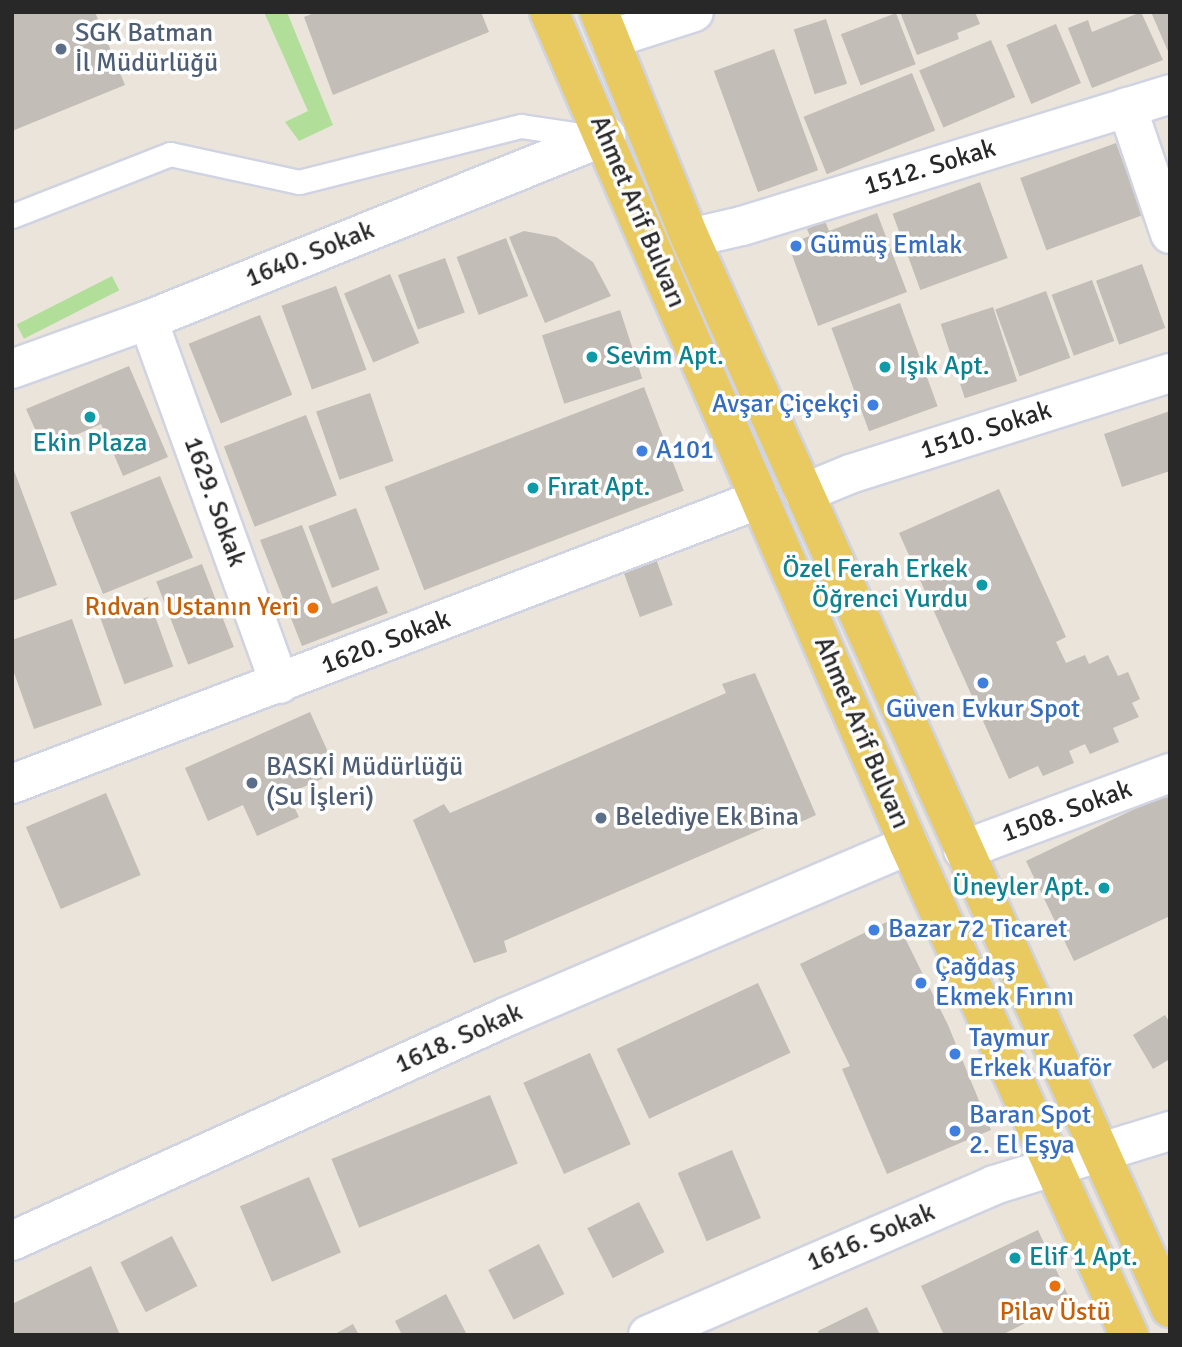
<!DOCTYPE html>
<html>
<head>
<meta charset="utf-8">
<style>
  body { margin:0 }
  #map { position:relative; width:1182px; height:1347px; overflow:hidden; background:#eae4db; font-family:Signika,sans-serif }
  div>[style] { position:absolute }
  .green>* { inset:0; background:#b1df99; transform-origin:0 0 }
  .building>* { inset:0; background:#c3bdb7; transform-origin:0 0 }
  .roads { filter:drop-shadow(2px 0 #d0d3e1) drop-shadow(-2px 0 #d0d3e1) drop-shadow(0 2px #d0d3e1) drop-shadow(0 -2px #d0d3e1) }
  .service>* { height:23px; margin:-11.5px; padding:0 11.5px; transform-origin:11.5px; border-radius:11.5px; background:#fff }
  .minor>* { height:38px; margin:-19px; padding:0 19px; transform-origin:19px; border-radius:19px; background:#fff }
  .primary>* { height:38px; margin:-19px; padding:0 19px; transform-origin:19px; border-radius:19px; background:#e9ca61 }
  .dots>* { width:19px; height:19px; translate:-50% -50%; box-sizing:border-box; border:4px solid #fff; border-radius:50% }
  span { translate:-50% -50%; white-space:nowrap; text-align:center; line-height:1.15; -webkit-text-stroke:7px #fff; paint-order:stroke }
  .service-label { font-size:26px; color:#4e5e75 }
  .left { translate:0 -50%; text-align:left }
  .street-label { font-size:26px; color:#282828 }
  .shop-label { font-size:26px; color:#366cbe }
  .right { translate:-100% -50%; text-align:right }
  .culture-label { font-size:26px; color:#0d838f }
  .food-label { font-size:26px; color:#c56008 }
  .frame { position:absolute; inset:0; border:14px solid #282828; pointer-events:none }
</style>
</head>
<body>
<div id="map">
  <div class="green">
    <i style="clip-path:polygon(264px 12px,287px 12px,333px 125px,299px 141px,285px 122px,308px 111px)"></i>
    <i style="left:112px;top:276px;width:16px;height:107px;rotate:63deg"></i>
  </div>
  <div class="building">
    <i style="clip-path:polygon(12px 12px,95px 12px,125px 85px,12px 131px)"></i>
    <i style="clip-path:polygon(317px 12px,481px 12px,489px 32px,333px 95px,304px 17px)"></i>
    <i style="clip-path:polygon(900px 12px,975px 12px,980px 24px,957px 33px,959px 39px,917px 55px)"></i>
    <i style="clip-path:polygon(1141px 12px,1163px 60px,1092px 88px,1068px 28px,1088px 20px,1092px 32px)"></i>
    <i style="clip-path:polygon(1151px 12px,1170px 12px,1170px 56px)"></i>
    <i style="left:896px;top:13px;width:55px;height:59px;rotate:69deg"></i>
    <i style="left:826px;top:19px;width:68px;height:34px;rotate:72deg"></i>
    <i style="left:1056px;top:24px;width:64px;height:54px;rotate:67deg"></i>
    <i style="left:991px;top:40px;width:62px;height:78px;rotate:67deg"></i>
    <i style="left:774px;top:49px;width:129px;height:64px;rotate:70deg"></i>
    <i style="left:912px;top:73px;width:62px;height:117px;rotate:68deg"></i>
    <i style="left:1116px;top:143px;width:77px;height:102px;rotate:70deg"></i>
    <i style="left:980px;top:182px;width:81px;height:93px;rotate:70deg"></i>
    <i style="clip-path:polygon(877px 213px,907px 292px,818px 326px,788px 244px,810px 236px,807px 229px,825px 221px,829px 231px)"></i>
    <i style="clip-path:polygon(524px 231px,556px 237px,593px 262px,611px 296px,545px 323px,509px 237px)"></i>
    <i style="left:506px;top:238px;width:62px;height:53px;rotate:69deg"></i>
    <i style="left:445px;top:258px;width:58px;height:50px;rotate:70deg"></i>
    <i style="left:1142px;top:264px;width:68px;height:49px;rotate:70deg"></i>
    <i style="left:390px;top:274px;width:75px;height:50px;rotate:67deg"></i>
    <i style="left:1092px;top:280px;width:65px;height:43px;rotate:70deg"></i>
    <i style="left:336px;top:286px;width:89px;height:58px;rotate:70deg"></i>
    <i style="left:1046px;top:291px;width:71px;height:54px;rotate:70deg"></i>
    <i style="left:900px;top:303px;width:110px;height:73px;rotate:70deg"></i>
    <i style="left:993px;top:307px;width:78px;height:55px;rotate:72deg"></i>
    <i style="left:620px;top:310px;width:72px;height:82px;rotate:72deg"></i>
    <i style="left:260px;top:315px;width:86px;height:77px;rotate:68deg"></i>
    <i style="clip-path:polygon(129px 366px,168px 457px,123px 476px,101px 424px,44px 449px,26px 409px)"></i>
    <i style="left:644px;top:387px;width:111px;height:278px;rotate:69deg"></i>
    <i style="left:370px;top:393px;width:72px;height:57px;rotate:71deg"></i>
    <i style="clip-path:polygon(1170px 411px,1170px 471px,1122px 487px,1104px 434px)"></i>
    <i style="left:306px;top:415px;width:86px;height:88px;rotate:69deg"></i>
    <i style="clip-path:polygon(12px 465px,57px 585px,12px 601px)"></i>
    <i style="left:160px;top:476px;width:88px;height:97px;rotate:68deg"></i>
    <i style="clip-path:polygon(999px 489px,1066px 637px,1056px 642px,1066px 663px,1085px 655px,1089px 664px,1108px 655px,1118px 676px,1128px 672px,1140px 699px,1132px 703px,1139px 717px,1113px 728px,1119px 742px,1090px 754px,1085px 744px,1069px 751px,1074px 763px,1043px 776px,1038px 766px,1009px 779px,899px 533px)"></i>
    <i style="left:356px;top:508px;width:66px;height:51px;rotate:69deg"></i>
    <i style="clip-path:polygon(302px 525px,332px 604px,377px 586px,388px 613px,302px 646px,260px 540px)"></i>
    <i style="left:656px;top:559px;width:49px;height:35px;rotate:70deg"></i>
    <i style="left:202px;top:564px;width:89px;height:49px;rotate:69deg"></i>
    <i style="left:148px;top:597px;width:74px;height:52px;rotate:70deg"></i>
    <i style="clip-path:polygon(72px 619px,102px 705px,34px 729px,12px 667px,12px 640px)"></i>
    <i style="clip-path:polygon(755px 673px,816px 815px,794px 825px,790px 817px,504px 941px,507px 952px,474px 963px,413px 820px,444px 804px,450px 813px,726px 693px,722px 684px)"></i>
    <i style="clip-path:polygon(310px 712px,337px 772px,288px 794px,299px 817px,257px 836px,243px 805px,208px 821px,185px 768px)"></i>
    <i style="left:106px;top:793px;width:89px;height:87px;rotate:67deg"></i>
    <i style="clip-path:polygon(1166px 794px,1170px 803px,1170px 916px,1074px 961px,1026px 861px)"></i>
    <i style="clip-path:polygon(895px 918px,948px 1025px,991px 1130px,887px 1174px,842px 1069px,850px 1066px,800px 964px)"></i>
    <i style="left:758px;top:983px;width:77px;height:156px;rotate:65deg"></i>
    <i style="clip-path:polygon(1165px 1015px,1170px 1023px,1170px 1059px,1153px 1069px,1133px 1035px)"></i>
    <i style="left:590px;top:1053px;width:100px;height:73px;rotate:66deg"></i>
    <i style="left:490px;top:1095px;width:74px;height:171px;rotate:68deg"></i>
    <i style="left:732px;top:1150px;width:74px;height:59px;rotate:67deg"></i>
    <i style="left:309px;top:1177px;width:82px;height:75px;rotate:67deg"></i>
    <i style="left:639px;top:1202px;width:56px;height:58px;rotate:63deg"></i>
    <i style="clip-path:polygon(1038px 1230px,1070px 1300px,1002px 1335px,944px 1335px,921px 1286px)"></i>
    <i style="left:172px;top:1236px;width:56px;height:58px;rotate:63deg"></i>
    <i style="left:539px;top:1244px;width:56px;height:57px;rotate:63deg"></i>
    <i style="clip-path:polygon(91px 1266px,120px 1335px,12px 1335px,12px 1304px)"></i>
    <i style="clip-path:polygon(446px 1294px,467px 1335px,402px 1335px,395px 1321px)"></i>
    <i style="clip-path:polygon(867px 1307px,880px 1335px,819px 1335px,818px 1331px)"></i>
    <i style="clip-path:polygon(353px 1324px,359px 1335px,333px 1335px)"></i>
  </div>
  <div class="roads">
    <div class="service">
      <i style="left:12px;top:216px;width:170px;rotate:-21.4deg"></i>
      <i style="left:170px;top:154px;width:132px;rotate:12.2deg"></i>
      <i style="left:299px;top:182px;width:229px;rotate:-14.2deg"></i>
      <i style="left:521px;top:126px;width:68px;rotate:8.5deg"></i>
    </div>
    <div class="minor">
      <i style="left:610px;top:39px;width:88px;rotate:-17.8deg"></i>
      <i style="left:1127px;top:107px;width:134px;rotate:71.3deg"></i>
      <i style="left:690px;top:238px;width:53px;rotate:-13deg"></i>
      <i style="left:742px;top:226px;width:448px;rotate:-17.1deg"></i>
      <i style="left:148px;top:320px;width:387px;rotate:70.1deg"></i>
      <i style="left:12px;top:369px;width:145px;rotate:-19.8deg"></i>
      <i style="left:148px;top:320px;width:494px;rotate:-21.9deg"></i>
      <i style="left:804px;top:493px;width:50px;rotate:-22.4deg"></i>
      <i style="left:850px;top:474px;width:336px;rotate:-17.5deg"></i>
      <i style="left:12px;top:784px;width:800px;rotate:-20.86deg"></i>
      <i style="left:963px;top:850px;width:221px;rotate:-20.4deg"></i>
      <i style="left:12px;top:1241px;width:545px;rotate:-24.4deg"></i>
      <i style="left:508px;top:1016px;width:436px;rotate:-23.1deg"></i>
      <i style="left:648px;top:1335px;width:377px;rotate:-23.4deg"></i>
      <i style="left:994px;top:1185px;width:184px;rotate:-17.1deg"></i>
    </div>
    <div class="primary">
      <i style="left:549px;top:12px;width:907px;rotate:66.63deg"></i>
      <i style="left:909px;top:845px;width:537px;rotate:65.82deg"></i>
      <i style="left:599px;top:12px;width:244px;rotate:68.1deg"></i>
      <i style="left:690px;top:238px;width:1173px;rotate:65.84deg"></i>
    </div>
  </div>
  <div class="dots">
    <i style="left:61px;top:49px;background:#5c6f8a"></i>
    <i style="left:796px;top:246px;background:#3f7fe0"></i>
    <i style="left:592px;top:357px;background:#0f9aa8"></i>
    <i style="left:885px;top:367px;background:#0f9aa8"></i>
    <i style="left:873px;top:405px;background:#3f7fe0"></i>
    <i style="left:90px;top:417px;background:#0f9aa8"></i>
    <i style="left:642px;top:451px;background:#3f7fe0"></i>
    <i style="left:533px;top:488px;background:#0f9aa8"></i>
    <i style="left:982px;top:585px;background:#0f9aa8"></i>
    <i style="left:313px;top:608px;background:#e8710a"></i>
    <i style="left:983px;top:683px;background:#3f7fe0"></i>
    <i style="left:252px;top:783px;background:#5c6f8a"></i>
    <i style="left:601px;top:818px;background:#5c6f8a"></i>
    <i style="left:1104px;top:888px;background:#0f9aa8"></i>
    <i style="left:874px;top:930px;background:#3f7fe0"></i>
    <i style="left:921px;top:983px;background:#3f7fe0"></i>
    <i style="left:955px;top:1054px;background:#3f7fe0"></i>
    <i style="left:955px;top:1131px;background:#3f7fe0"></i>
    <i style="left:1015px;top:1258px;background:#0f9aa8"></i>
    <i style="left:1055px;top:1286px;background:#e8710a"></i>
  </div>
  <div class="service-label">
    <span class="left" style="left:75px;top:49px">SGK Batman<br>İl Müdürlüğü</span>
    <span class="left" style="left:266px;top:783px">BASKİ Müdürlüğü<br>(Su İşleri)</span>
    <span class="left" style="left:615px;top:818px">Belediye Ek Bina</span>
  </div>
  <div class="street-label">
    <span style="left:930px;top:168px;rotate:-17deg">1512. Sokak</span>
    <span style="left:637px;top:212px;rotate:67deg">Ahmet Arif Bulvarı</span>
    <span style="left:310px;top:255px;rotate:-22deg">1640. Sokak</span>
    <span style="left:986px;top:431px;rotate:-18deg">1510. Sokak</span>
    <span style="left:214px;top:502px;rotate:70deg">1629. Sokak</span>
    <span style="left:386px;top:643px;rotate:-21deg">1620. Sokak</span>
    <span style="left:861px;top:733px;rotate:67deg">Ahmet Arif Bulvarı</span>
    <span style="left:1067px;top:812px;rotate:-20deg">1508. Sokak</span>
    <span style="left:459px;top:1039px;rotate:-24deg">1618. Sokak</span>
    <span style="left:871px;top:1238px;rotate:-23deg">1616. Sokak</span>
  </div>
  <div class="shop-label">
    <span class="left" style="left:810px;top:246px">Gümüş Emlak</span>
    <span class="right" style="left:859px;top:405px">Avşar Çiçekçi</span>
    <span class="left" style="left:656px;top:451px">A101</span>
    <span style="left:983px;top:710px">Güven Evkur Spot</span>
    <span class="left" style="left:888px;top:930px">Bazar 72 Ticaret</span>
    <span class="left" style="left:935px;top:983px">Çağdaş<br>Ekmek Fırını</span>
    <span class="left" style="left:969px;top:1054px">Taymur<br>Erkek Kuaför</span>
    <span class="left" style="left:969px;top:1131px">Baran Spot<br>2. El Eşya</span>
  </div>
  <div class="culture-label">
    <span class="left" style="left:606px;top:357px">Sevim Apt.</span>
    <span class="left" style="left:899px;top:367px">Işık Apt.</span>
    <span style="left:90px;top:444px">Ekin Plaza</span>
    <span class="left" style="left:547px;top:488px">Fırat Apt.</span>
    <span class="right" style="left:968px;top:585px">Özel Ferah Erkek<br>Öğrenci Yurdu</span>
    <span class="right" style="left:1090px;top:888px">Üneyler Apt.</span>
    <span class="left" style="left:1029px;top:1258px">Elif 1 Apt.</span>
  </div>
  <div class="food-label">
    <span class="right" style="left:299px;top:608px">Rıdvan Ustanın Yeri</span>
    <span style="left:1055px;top:1313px">Pilav Üstü</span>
  </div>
  <div class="frame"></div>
</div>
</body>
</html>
